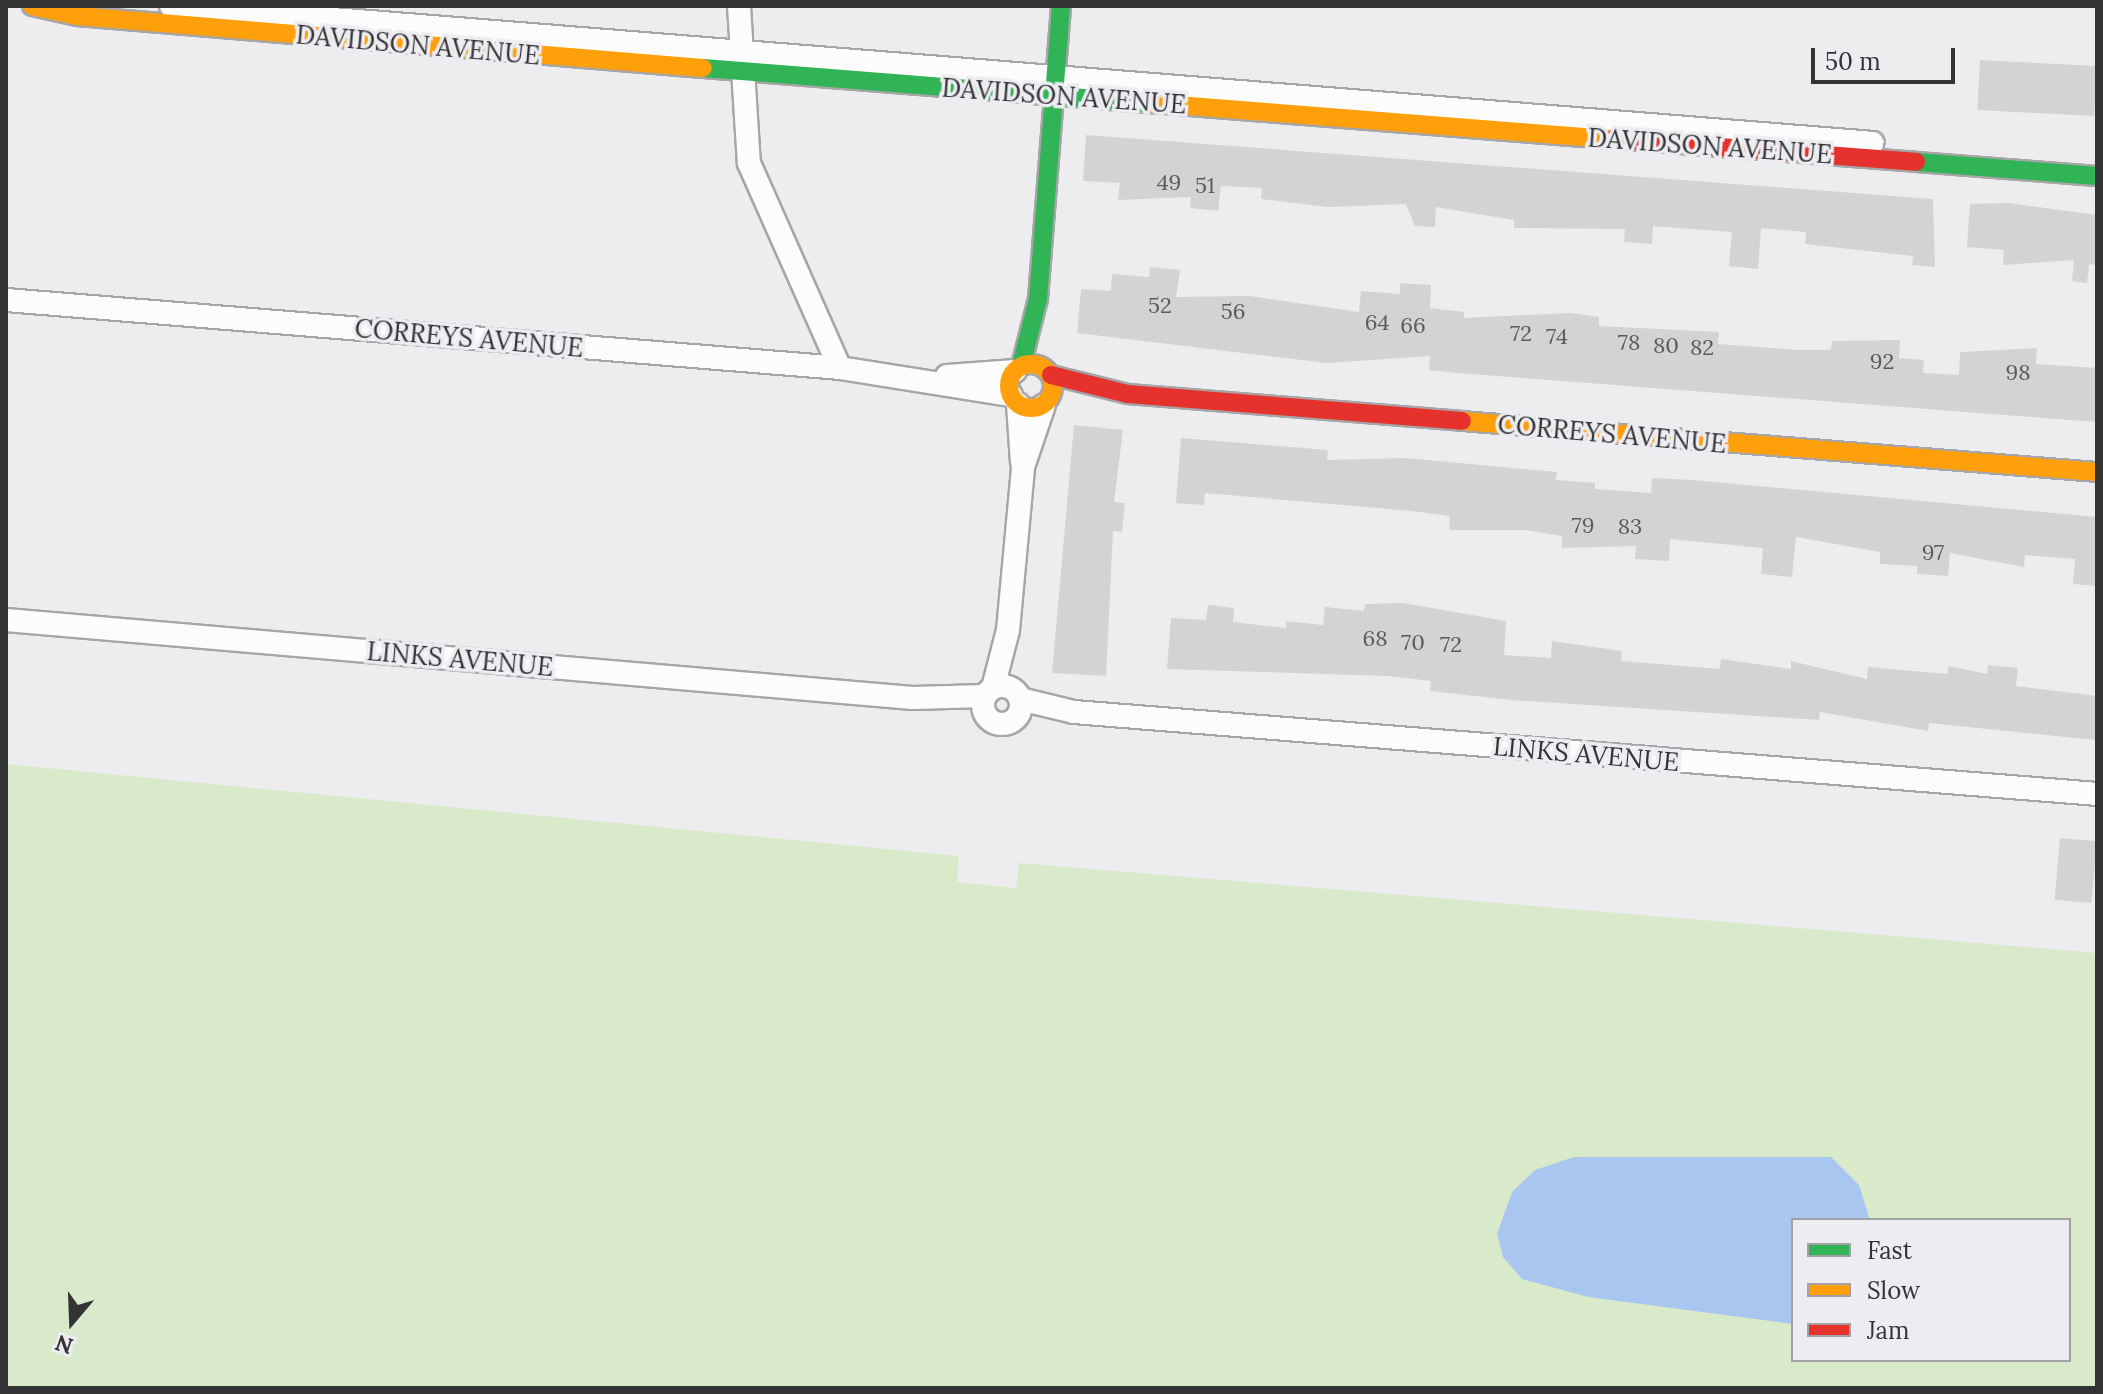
<!DOCTYPE html>
<html>
<head>
<meta charset="utf-8">
<style>
  body { margin:0 }
  #map { position:relative; width:2103px; height:1394px; overflow:hidden; background:#ededf0; font-family:Lora,serif }
  div>[style] { position:absolute }
  .green>* { inset:0; background:#d9eacb }
  .water>* { inset:0; background:#a9c6f1 }
  .building>* { inset:0; background:#d3d3d5; transform-origin:0 0 }
  .roads { filter:drop-shadow(2px 0 #a6a6a8) drop-shadow(-2px 0 #a6a6a8) drop-shadow(0 2px #a6a6a8) drop-shadow(0 -2px #a6a6a8) }
  .street>* { height:22px; margin:-11px; padding:0 11px; transform-origin:11px; border-radius:11px; background:#fcfcfd }
  .street>.ring { margin:-11px; padding:0; box-sizing:content-box; background:none; border:22px solid #fcfcfd; border-radius:50% }
  .fast>* { height:18px; margin:-9px; padding:0 9px; transform-origin:9px; border-radius:9px; background:#30b455 }
  .slow>* { height:18px; margin:-9px; padding:0 9px; transform-origin:9px; border-radius:9px; background:#ff9f0a }
  .slow>.ring { margin:-9px; padding:0; box-sizing:content-box; background:none; border:18px solid #ff9f0a; border-radius:50% }
  .jam>* { height:18px; margin:-9px; padding:0 9px; transform-origin:9px; border-radius:9px; background:#e5322d }
  span { translate:-50% -50%; white-space:nowrap; text-align:center; line-height:1.15; -webkit-text-stroke:7px #ececf1; paint-order:stroke }
  .number-label { font-size:22px; color:#5b5b5d }
  .number-label span { -webkit-text-stroke-width:0 }
  .street-label { font-size:26px; color:#333335 }
  .frame { position:absolute; inset:0; border:8px solid #333335; pointer-events:none }
  .legend { position:absolute; left:1791px; top:1218px; width:280px; height:144px; box-sizing:border-box; background:#ececf1; border:2px solid #a2a2a6; margin:0; padding:10px 14px; list-style:none; font-size:24px; color:#333335 }
  .legend li { display:flex; align-items:center; gap:16px; height:40px }
  .legend b { width:40px; border:2px solid #a2a2a6 }
  .north { position:absolute; left:32px; top:1282px; width:80px; height:80px; -webkit-text-stroke:6px #ececf1; paint-order:stroke; rotate:199deg; font-size:22px; font-weight:700; line-height:32px; text-align:center; color:#333335 }
  .north::after { content:''; display:block; margin:auto; width:28px; height:36px; background:#333335; clip-path:polygon(50% 0,100% 100%,50% 72%,0 100%) }
  .scale { position:absolute; left:1811px; top:48px; width:144px; height:36px; box-sizing:border-box; border:4px solid #333335; border-top:0; padding-left:10px; font-size:24px; line-height:28px; white-space:nowrap; color:#333335; -webkit-text-stroke:6px #ececf1; paint-order:stroke }
</style>
</head>
<body>
<div id="map">
  <div class="green">
    <i style="clip-path:polygon(evenodd,6px 764px,959px 856px,957px 882px,1016px 888px,1019px 863px,2097px 953px,2097px 1388px,6px 1388px,6px 764px,1793px 1220px,2069px 1220px,2069px 1360px,1793px 1360px,1793px 1220px)"></i>
  </div>
  <div class="water">
    <i style="clip-path:polygon(1574px 1157px,1831px 1157px,1859px 1185px,1870px 1220px,1793px 1220px,1793px 1324px,1588px 1297px,1522px 1279px,1503px 1257px,1497px 1234px,1512px 1192px,1535px 1170px)"></i>
  </div>
  <div class="building">
    <i style="left:1980px;top:60px;width:117px;height:50px;rotate:3deg"></i>
    <i style="clip-path:polygon(1086px 135px,1933px 199px,1935px 267px,1912px 265px,1913px 256px,1805px 244px,1806px 232px,1761px 228px,1758px 269px,1729px 266px,1732px 232px,1653px 226px,1652px 244px,1624px 242px,1625px 229px,1514px 228px,1514px 220px,1436px 207px,1435px 227px,1415px 226px,1406px 204px,1328px 207px,1261px 199px,1262px 188px,1221px 186px,1218px 211px,1190px 208px,1191px 197px,1118px 200px,1120px 183px,1083px 181px)"></i>
    <i style="clip-path:polygon(2008px 203px,2097px 215px,2097px 265px,2089px 264px,2087px 283px,2072px 281px,2074px 260px,2003px 265px,2004px 250px,1967px 247px,1970px 204px)"></i>
    <i style="clip-path:polygon(1150px 267px,1180px 270px,1176px 297px,1250px 296px,1359px 312px,1361px 291px,1400px 294px,1400px 283px,1431px 285px,1430px 308px,1464px 312px,1464px 318px,1570px 313px,1599px 317px,1599px 326px,1719px 332px,1718px 344px,1796px 350px,1831px 350px,1832px 341px,1900px 340px,1899px 358px,1924px 360px,1923px 373px,1959px 375px,1960px 352px,2037px 348px,2036px 364px,2097px 368px,2097px 422px,1458px 373px,1429px 370px,1430px 356px,1327px 363px,1077px 333px,1081px 289px,1111px 291px,1112px 274px,1149px 277px)"></i>
    <i style="clip-path:polygon(1074px 425px,1123px 430px,1114px 502px,1125px 503px,1122px 532px,1113px 531px,1106px 676px,1052px 673px)"></i>
    <i style="clip-path:polygon(1181px 438px,1328px 450px,1327px 460px,1406px 458px,1557px 472px,1556px 480px,1595px 483px,1595px 489px,1651px 493px,1652px 478px,1692px 480px,2097px 517px,2097px 586px,2073px 584px,2075px 559px,2025px 555px,2024px 567px,1950px 553px,1948px 576px,1917px 574px,1917px 566px,1880px 564px,1880px 552px,1796px 537px,1792px 577px,1761px 574px,1763px 548px,1670px 539px,1669px 561px,1635px 559px,1636px 546px,1562px 548px,1562px 536px,1525px 530px,1449px 530px,1450px 516px,1412px 511px,1205px 493px,1204px 505px,1176px 503px)"></i>
    <i style="clip-path:polygon(1403px 603px,1506px 621px,1504px 655px,1551px 658px,1552px 641px,1622px 651px,1621px 661px,1720px 669px,1721px 659px,1791px 669px,1791px 661px,1867px 679px,1868px 667px,1947px 674px,1949px 666px,1987px 674px,1988px 665px,2018px 668px,2016px 686px,2097px 696px,2095px 740px,1929px 723px,1928px 731px,1820px 712px,1819px 720px,1511px 700px,1430px 691px,1431px 681px,1388px 676px,1167px 669px,1171px 618px,1206px 620px,1208px 605px,1234px 608px,1233px 622px,1286px 628px,1286px 621px,1323px 625px,1325px 607px,1364px 611px,1365px 604px)"></i>
    <i style="left:2060px;top:838px;width:37px;height:62px;rotate:5deg"></i>
  </div>
  <div class="roads">
    <div class="street">
      <i style="left:171px;top:6px;width:1707px;rotate:4.6deg"></i>
      <i style="left:739px;top:6px;width:157px;rotate:86.4deg"></i>
      <i style="left:749px;top:163px;width:224px;rotate:66.1deg"></i>
      <i style="left:6px;top:300px;width:837px;rotate:4.66deg"></i>
      <i style="left:840px;top:368px;width:173px;rotate:9deg"></i>
      <i style="left:947px;top:376px;width:68px;rotate:-4.2deg"></i>
      <i style="left:1018px;top:404px;width:58px;rotate:86.1deg"></i>
      <i style="left:6px;top:620px;width:910px;rotate:4.92deg"></i>
      <i style="left:913px;top:698px;width:72px;rotate:-1.6deg"></i>
      <i class="ring" style="left:983px;top:686px;width:16px;height:16px"></i>
      <i style="left:993px;top:688px;width:60px;rotate:-75.5deg"></i>
      <i style="left:1008px;top:630px;width:164px;rotate:-84.7deg"></i>
      <i style="left:1023px;top:467px;width:65px;rotate:-71.3deg"></i>
      <i style="left:1020px;top:699px;width:56px;rotate:13.5deg"></i>
      <i style="left:1074px;top:712px;width:1026px;rotate:4.58deg"></i>
    </div>
    <div class="fast">
      <i style="left:703px;top:68px;width:449px;rotate:4.5deg"></i>
      <i style="left:1916px;top:162px;width:182px;rotate:4.4deg"></i>
      <i style="left:1021px;top:366px;width:69px;rotate:-75.8deg"></i>
      <i style="left:1038px;top:299px;width:294px;rotate:-85.5deg"></i>
    </div>
    <div class="slow">
      <i style="left:32px;top:6px;width:46px;rotate:12.5deg"></i>
      <i style="left:77px;top:16px;width:628px;rotate:4.75deg"></i>
      <i style="left:1151px;top:103px;width:463px;rotate:4.5deg"></i>
      <i class="ring" style="left:1009px;top:364px;width:26px;height:26px"></i>
      <i style="left:1462px;top:421px;width:637px;rotate:4.59deg"></i>
    </div>
    <div class="jam">
      <i style="left:1613px;top:139px;width:304px;rotate:4.3deg"></i>
      <i style="left:1051px;top:375px;width:79px;rotate:13.9deg"></i>
      <i style="left:1128px;top:394px;width:335px;rotate:4.6deg"></i>
    </div>
  </div>
  <div class="number-label">
    <span style="left:1169px;top:183px">49</span>
    <span style="left:1205px;top:186px">51</span>
    <span style="left:1160px;top:306px">52</span>
    <span style="left:1233px;top:312px">56</span>
    <span style="left:1377px;top:323px">64</span>
    <span style="left:1413px;top:326px">66</span>
    <span style="left:1521px;top:334px">72</span>
    <span style="left:1557px;top:337px">74</span>
    <span style="left:1629px;top:343px">78</span>
    <span style="left:1666px;top:346px">80</span>
    <span style="left:1702px;top:348px">82</span>
    <span style="left:1882px;top:362px">92</span>
    <span style="left:2018px;top:373px">98</span>
    <span style="left:1583px;top:526px">79</span>
    <span style="left:1630px;top:527px">83</span>
    <span style="left:1933px;top:553px">97</span>
    <span style="left:1375px;top:639px">68</span>
    <span style="left:1413px;top:643px">70</span>
    <span style="left:1451px;top:645px">72</span>
  </div>
  <div class="street-label">
    <span style="left:418px;top:45px;rotate:5deg">DAVIDSON AVENUE</span>
    <span style="left:1064px;top:96px;rotate:4deg">DAVIDSON AVENUE</span>
    <span style="left:1710px;top:146px;rotate:4deg">DAVIDSON AVENUE</span>
    <span style="left:469px;top:338px;rotate:5deg">CORREYS AVENUE</span>
    <span style="left:1612px;top:434px;rotate:5deg">CORREYS AVENUE</span>
    <span style="left:460px;top:659px;rotate:5deg">LINKS AVENUE</span>
    <span style="left:1586px;top:754px;rotate:5deg">LINKS AVENUE</span>
  </div>
  <div class="frame"></div>
  <ul class="legend">
  <li><b style="height:10px;background:#30b455"></b>Fast</li>
  <li><b style="height:10px;background:#ff9f0a"></b>Slow</li>
  <li><b style="height:10px;background:#e5322d"></b>Jam</li>
  </ul>
  <div class="north">N</div>
  <div class="scale">50 m</div>
</div>
</body>
</html>
